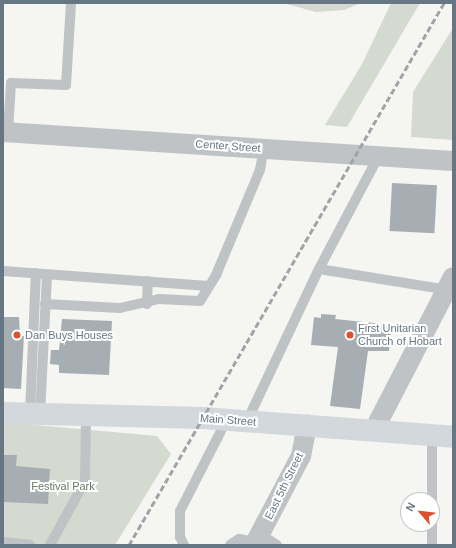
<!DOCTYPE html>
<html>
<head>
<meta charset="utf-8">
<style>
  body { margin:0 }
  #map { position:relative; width:456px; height:548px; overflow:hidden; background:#f5f5f2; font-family:Helvetica,sans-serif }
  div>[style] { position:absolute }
  .green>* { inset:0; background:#d5dad1 }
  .building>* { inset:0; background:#a6aeb3; transform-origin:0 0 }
  .lane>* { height:10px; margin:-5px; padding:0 5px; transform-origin:5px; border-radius:5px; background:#bfc3c6 }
  .street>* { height:20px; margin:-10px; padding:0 10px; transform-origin:10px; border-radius:10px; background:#bfc3c6 }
  .secondary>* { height:22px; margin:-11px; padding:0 11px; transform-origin:11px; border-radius:11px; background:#d3d8dc }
  .rail>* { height:3px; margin-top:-1.5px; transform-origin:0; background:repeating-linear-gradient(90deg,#9ea5aa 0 6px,transparent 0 9px) }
  .dots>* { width:11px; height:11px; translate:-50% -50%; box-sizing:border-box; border:2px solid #fff; border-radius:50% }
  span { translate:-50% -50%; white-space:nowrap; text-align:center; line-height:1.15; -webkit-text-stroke:4px #fff; paint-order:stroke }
  .street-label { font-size:11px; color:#667682 }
  .poi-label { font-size:11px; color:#667682 }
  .left { translate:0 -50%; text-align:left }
  .park-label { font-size:11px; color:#697964 }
  .frame { position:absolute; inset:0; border:4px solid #667682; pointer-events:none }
  .north { position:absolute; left:400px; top:492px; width:40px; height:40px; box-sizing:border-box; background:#fff; border:1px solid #c2c8cd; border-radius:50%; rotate:298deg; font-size:11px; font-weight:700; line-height:16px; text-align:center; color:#667682 }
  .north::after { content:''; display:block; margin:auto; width:14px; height:18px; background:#da512d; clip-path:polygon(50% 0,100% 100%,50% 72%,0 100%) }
</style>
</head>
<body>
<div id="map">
  <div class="green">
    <i style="clip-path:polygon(283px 3px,361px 3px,344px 10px,316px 12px)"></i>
    <i style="clip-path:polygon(391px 3px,420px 3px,347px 127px,325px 125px,362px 64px)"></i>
    <i style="clip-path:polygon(453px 28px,453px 140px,411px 137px,413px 92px)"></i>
    <i style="clip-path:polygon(3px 422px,157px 436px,171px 454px,115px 545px,3px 545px)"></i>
  </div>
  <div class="building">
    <i style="left:392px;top:183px;width:45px;height:48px;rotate:3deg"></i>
    <i style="clip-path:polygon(321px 314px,336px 315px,335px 319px,392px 325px,389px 351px,368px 351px,360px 409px,330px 406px,338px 347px,311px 345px,314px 317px,321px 318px)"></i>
    <i style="clip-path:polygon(3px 317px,19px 317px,20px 336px,24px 336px,21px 389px,3px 388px)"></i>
    <i style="clip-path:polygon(62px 319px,112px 321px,109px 375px,59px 373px,59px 365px,50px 364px,51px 350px,59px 350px)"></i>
    <i style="clip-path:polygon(3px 455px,17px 455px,16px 466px,50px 469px,48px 504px,3px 502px)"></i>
  </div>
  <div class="lane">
    <i style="left:8px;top:132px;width:49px;rotate:-86.5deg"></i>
    <i style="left:11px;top:83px;width:55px;rotate:2.1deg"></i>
    <i style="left:66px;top:85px;width:82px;rotate:-86.5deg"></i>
    <i style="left:319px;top:269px;width:132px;rotate:9.2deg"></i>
    <i style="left:3px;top:271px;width:206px;rotate:4.2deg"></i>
    <i style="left:45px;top:304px;width:75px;rotate:3.1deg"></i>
    <i style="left:120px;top:308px;width:40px;rotate:-13deg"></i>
    <i style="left:159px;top:299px;width:41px;rotate:2.8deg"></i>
    <i style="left:200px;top:301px;width:31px;rotate:-58deg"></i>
    <i style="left:216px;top:275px;width:114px;rotate:-67.3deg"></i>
    <i style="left:260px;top:170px;width:22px;rotate:-80deg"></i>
    <i style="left:147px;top:304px;width:23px;rotate:-88deg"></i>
    <i style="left:30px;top:414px;width:141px;rotate:-87.6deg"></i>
    <i style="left:40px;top:414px;width:139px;rotate:-87.1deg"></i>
    <i style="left:247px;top:421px;width:168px;rotate:-64.7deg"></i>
    <i style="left:319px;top:269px;width:127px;rotate:-62.2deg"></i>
    <i style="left:432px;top:500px;width:65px;rotate:-90deg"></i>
    <i style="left:260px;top:534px;width:20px;rotate:33deg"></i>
    <i style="left:3px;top:542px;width:27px;rotate:6deg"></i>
    <i style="left:50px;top:545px;width:73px;rotate:-61.3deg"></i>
    <i style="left:85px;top:481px;width:66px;rotate:-89.1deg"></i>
    <i style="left:184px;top:545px;width:9px;rotate:-117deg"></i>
    <i style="left:180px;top:537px;width:26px;rotate:-90deg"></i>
    <i style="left:180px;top:511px;width:103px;rotate:-62.9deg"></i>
    <i style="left:230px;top:545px;width:11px;rotate:-34deg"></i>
    <i style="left:239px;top:539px;width:17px;rotate:10deg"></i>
    <i style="left:432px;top:545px;width:21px;rotate:-90deg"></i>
  </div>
  <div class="street">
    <i style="left:3px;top:132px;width:451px;rotate:3.7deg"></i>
    <i style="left:374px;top:430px;width:172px;rotate:-62.7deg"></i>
    <i style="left:254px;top:545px;width:101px;rotate:-62.2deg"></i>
    <i style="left:301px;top:456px;width:32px;rotate:-79deg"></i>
  </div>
  <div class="secondary">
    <i style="left:3px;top:413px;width:200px;rotate:1.4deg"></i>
    <i style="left:203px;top:418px;width:251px;rotate:4.3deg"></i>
  </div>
  <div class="rail">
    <i style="left:129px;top:545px;width:627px;rotate:-59.84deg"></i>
  </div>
  <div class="dots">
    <i style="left:17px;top:335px;background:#da512d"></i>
    <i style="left:350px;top:335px;background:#da512d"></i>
  </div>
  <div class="street-label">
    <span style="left:228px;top:146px;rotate:4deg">Center Street</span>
    <span style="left:228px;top:420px;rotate:4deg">Main Street</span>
    <span style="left:284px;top:486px;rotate:-64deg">East 5th Street</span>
  </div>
  <div class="poi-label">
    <span class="left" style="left:358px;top:335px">First Unitarian<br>Church of Hobart</span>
    <span class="left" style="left:25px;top:335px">Dan Buys Houses</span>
  </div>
  <div class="park-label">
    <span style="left:63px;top:486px">Festival Park</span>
  </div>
  <div class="frame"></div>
  <div class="north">N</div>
</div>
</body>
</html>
